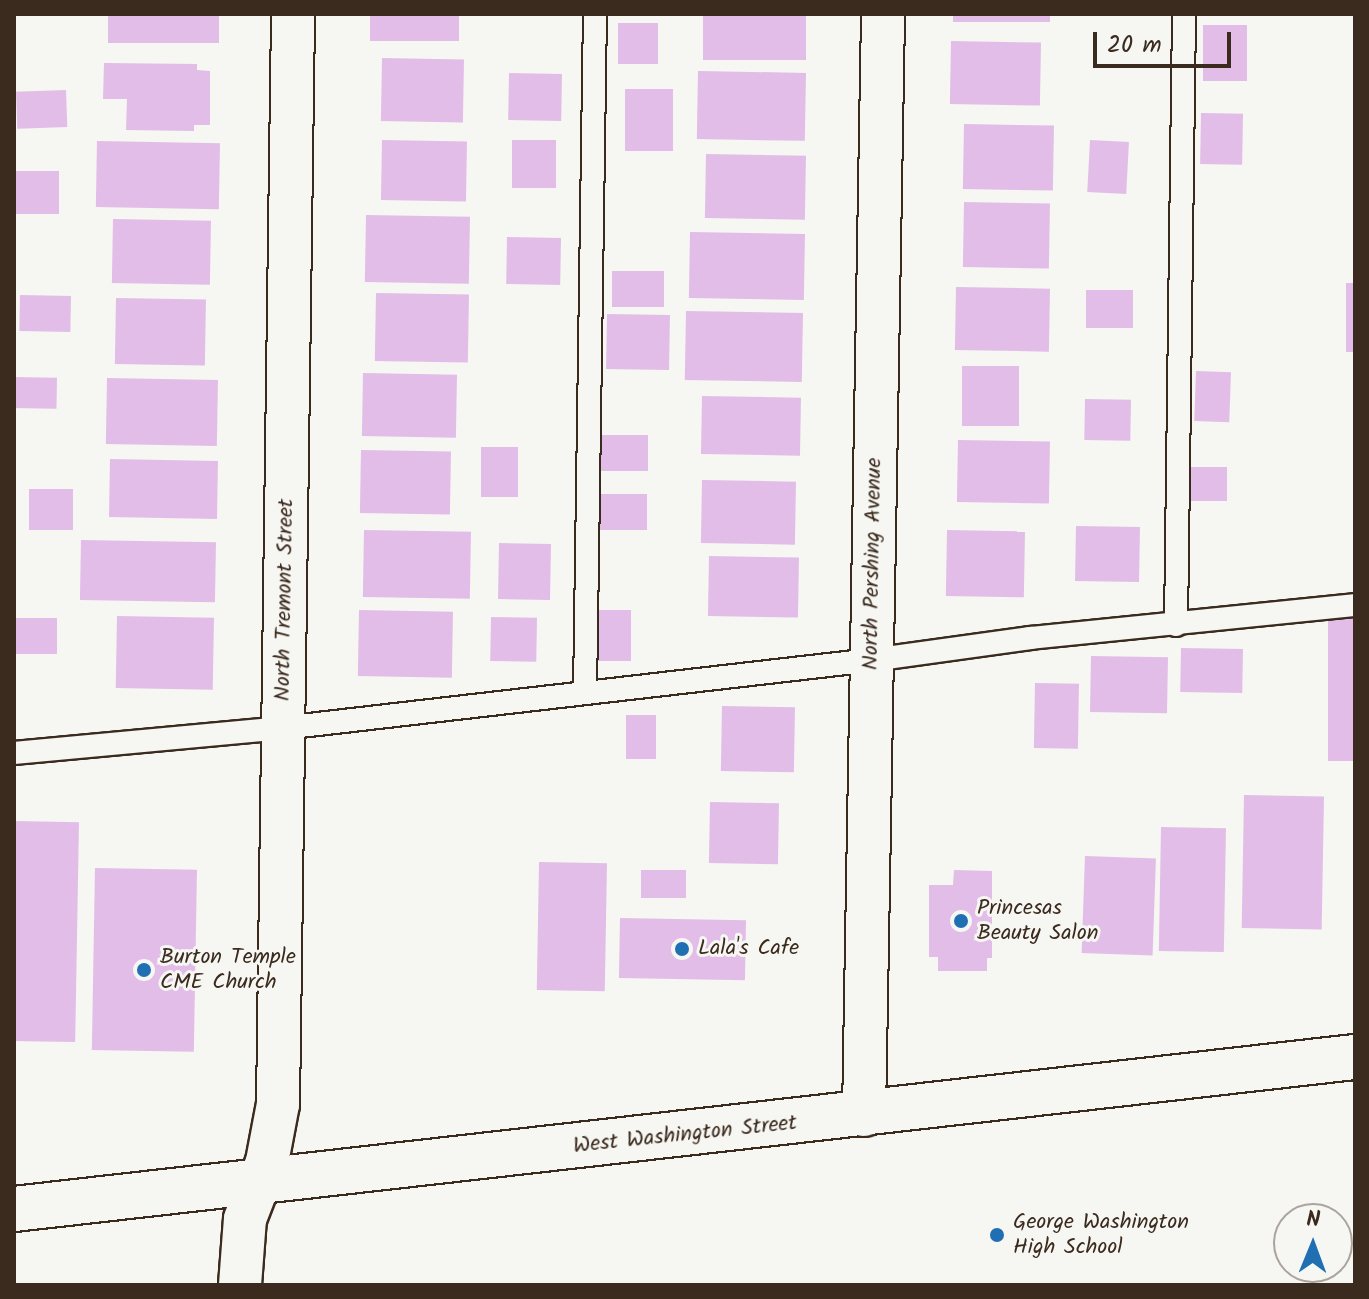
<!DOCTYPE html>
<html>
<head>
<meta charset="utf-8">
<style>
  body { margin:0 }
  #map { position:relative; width:1369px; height:1299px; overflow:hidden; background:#f6f6f2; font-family:Kalam,sans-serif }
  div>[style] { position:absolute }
  .building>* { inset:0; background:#e2bde8; transform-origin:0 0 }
  .roads { filter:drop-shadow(2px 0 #3b2a1e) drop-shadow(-2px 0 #3b2a1e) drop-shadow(0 2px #3b2a1e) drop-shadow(0 -2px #3b2a1e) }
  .lane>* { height:22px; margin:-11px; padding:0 11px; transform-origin:11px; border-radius:11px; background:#f6f6f2 }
  .street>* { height:42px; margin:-21px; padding:0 21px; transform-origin:21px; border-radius:21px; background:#f6f6f2 }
  .primary>* { height:44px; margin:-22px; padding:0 22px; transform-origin:22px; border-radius:22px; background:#f6f6f2 }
  .dots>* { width:22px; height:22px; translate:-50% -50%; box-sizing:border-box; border:4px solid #f6f6f2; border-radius:50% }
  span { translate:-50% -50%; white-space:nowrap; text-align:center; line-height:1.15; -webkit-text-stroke:6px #f6f6f2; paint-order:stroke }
  .street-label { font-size:22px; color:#3b2a1e }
  .poi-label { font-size:22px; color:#3b2a1e }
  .left { translate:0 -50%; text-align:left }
  .frame { position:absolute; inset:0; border:16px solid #3b2a1e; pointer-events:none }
  .north { position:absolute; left:1273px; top:1203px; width:80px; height:80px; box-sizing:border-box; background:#f6f6f2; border:2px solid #aba49d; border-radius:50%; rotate:1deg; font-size:22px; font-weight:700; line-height:32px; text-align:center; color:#3b2a1e }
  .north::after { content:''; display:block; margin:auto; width:28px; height:36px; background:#1f6fb2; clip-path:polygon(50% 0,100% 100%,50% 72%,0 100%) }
  .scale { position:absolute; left:1093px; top:32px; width:138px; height:36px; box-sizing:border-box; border:4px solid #3b2a1e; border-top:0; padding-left:10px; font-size:24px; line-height:28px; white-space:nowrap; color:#3b2a1e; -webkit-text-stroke:6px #f6f6f2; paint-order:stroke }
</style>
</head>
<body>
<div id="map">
  <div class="building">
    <i style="left:108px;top:14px;width:111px;height:29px"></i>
    <i style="left:370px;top:14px;width:89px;height:27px"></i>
    <i style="left:703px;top:14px;width:103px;height:46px"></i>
    <i style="left:953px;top:14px;width:97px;height:8px"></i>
    <i style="left:618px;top:23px;width:40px;height:41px"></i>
    <i style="left:1203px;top:25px;width:44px;height:56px"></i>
    <i style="left:951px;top:41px;width:90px;height:63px;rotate:1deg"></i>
    <i style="left:382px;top:58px;width:82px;height:63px;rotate:1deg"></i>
    <i style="clip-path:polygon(104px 63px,197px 64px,197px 70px,210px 71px,210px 125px,194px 125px,194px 131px,126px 130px,127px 99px,103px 99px)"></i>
    <i style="left:698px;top:71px;width:108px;height:68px;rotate:1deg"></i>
    <i style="left:509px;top:73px;width:53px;height:47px;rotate:1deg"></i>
    <i style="left:625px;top:89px;width:48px;height:62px"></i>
    <i style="left:66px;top:90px;width:37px;height:50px;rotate:88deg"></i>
    <i style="left:1201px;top:113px;width:42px;height:51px;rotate:1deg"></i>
    <i style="left:964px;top:124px;width:90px;height:65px;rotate:1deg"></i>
    <i style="left:382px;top:140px;width:85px;height:60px;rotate:1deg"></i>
    <i style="left:512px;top:140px;width:44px;height:48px"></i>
    <i style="left:1090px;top:140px;width:39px;height:52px;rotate:3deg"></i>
    <i style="left:97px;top:141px;width:123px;height:66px;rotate:1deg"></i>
    <i style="left:706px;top:154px;width:100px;height:64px;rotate:1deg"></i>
    <i style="left:15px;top:171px;width:44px;height:43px"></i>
    <i style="left:964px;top:202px;width:86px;height:65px;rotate:1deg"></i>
    <i style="left:366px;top:215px;width:104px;height:67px;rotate:1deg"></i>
    <i style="left:113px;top:219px;width:98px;height:64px;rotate:1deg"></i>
    <i style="left:690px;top:232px;width:115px;height:66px;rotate:1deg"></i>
    <i style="left:507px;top:237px;width:54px;height:47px;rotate:1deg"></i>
    <i style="left:612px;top:271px;width:52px;height:36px"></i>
    <i style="left:1346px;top:283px;width:9px;height:69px"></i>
    <i style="left:956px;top:287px;width:94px;height:63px;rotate:1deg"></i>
    <i style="left:1086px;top:290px;width:47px;height:38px"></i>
    <i style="left:376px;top:293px;width:93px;height:68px;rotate:1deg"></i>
    <i style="left:20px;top:295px;width:51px;height:36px;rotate:1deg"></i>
    <i style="left:116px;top:298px;width:90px;height:66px;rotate:1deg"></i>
    <i style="left:686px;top:311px;width:117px;height:69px;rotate:1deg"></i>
    <i style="left:607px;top:314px;width:63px;height:55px;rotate:1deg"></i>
    <i style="left:962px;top:366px;width:57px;height:60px"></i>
    <i style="left:1196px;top:371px;width:35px;height:50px;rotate:2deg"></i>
    <i style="left:363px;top:373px;width:94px;height:63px;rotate:1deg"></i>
    <i style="left:14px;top:377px;width:43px;height:31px;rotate:1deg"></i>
    <i style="left:107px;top:378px;width:111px;height:66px;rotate:1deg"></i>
    <i style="left:702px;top:396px;width:99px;height:58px;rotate:1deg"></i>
    <i style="left:1085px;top:399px;width:46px;height:41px;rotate:1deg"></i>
    <i style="left:597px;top:435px;width:51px;height:36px"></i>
    <i style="left:958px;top:440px;width:92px;height:62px;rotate:1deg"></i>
    <i style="left:481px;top:447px;width:37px;height:50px"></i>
    <i style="left:361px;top:450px;width:90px;height:63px;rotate:1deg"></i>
    <i style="left:110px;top:459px;width:108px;height:58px;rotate:1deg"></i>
    <i style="left:1191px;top:467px;width:36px;height:34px"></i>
    <i style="left:702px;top:480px;width:94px;height:63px;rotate:1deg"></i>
    <i style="left:29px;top:489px;width:44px;height:41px"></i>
    <i style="left:596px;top:494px;width:51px;height:36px"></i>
    <i style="left:1076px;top:526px;width:64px;height:55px;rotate:1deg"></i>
    <i style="left:364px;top:530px;width:107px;height:67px;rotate:1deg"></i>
    <i style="left:947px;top:530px;width:78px;height:66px;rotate:1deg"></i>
    <i style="left:81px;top:540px;width:135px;height:60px;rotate:1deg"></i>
    <i style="left:499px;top:543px;width:52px;height:56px;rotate:1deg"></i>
    <i style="left:709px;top:556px;width:90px;height:60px;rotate:1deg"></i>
    <i style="left:359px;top:610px;width:94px;height:66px;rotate:1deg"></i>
    <i style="left:594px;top:610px;width:37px;height:51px"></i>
    <i style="left:117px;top:616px;width:97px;height:72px;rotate:1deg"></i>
    <i style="left:1355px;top:616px;width:145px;height:27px;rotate:90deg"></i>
    <i style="left:491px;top:617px;width:46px;height:44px;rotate:1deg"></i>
    <i style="left:14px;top:618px;width:43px;height:36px"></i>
    <i style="left:1181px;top:648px;width:62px;height:44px;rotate:1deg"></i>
    <i style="left:1091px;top:656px;width:77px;height:56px;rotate:1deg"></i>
    <i style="left:1035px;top:683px;width:44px;height:65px;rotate:1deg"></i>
    <i style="left:722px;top:706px;width:73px;height:65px;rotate:1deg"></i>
    <i style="left:626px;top:715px;width:30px;height:44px"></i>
    <i style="left:1244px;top:795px;width:80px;height:133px;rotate:1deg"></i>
    <i style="left:710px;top:802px;width:69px;height:61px;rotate:1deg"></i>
    <i style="left:14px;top:821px;width:65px;height:220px;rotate:1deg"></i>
    <i style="left:1161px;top:827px;width:65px;height:124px;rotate:1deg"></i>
    <i style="left:1085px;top:856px;width:71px;height:97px;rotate:2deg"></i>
    <i style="left:539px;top:862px;width:68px;height:128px;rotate:1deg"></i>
    <i style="left:95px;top:868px;width:102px;height:182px;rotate:1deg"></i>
    <i style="left:641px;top:870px;width:45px;height:28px"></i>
    <i style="clip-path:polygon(954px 870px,992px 871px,992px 958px,987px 958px,987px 971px,938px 971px,938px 957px,929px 957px,929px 885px,953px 885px)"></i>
    <i style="left:620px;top:918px;width:126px;height:60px;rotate:1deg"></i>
  </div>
  <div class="roads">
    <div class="lane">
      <i style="left:1176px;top:625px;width:611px;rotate:-89.25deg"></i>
      <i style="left:585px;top:693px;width:679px;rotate:-89.16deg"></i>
      <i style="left:14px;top:753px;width:270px;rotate:-5.3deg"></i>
      <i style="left:283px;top:728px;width:593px;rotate:-6.59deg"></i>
      <i style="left:872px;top:660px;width:160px;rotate:-7.9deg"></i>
      <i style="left:1030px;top:638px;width:327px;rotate:-5.8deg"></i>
    </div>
    <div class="street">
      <i style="left:864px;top:1115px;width:1101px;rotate:-89.01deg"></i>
      <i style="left:240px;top:1285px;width:66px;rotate:-85.7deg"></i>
      <i style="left:245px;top:1219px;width:61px;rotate:-68.9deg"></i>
      <i style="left:267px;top:1162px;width:59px;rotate:-79.3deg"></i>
      <i style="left:278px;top:1104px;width:1090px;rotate:-89.21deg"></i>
    </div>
    <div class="primary">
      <i style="left:14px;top:1209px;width:1350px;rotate:-6.47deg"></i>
    </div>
  </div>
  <div class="dots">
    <i style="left:961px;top:921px;background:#1f6fb2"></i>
    <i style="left:682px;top:949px;background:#1f6fb2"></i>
    <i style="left:144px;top:970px;background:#1f6fb2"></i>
    <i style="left:997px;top:1235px;background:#1f6fb2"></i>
  </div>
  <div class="street-label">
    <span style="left:873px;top:564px;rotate:-89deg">North Pershing Avenue</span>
    <span style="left:285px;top:600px;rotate:-89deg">North Tremont Street</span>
    <span style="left:685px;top:1135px;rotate:-6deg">West Washington Street</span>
  </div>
  <div class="poi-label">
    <span class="left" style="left:977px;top:921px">Princesas<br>Beauty Salon</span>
    <span class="left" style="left:698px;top:949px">Lala's Cafe</span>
    <span class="left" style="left:160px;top:970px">Burton Temple<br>CME Church</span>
    <span class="left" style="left:1013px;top:1235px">George Washington<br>High School</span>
  </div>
  <div class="frame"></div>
  <div class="north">N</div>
  <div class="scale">20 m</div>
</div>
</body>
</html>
